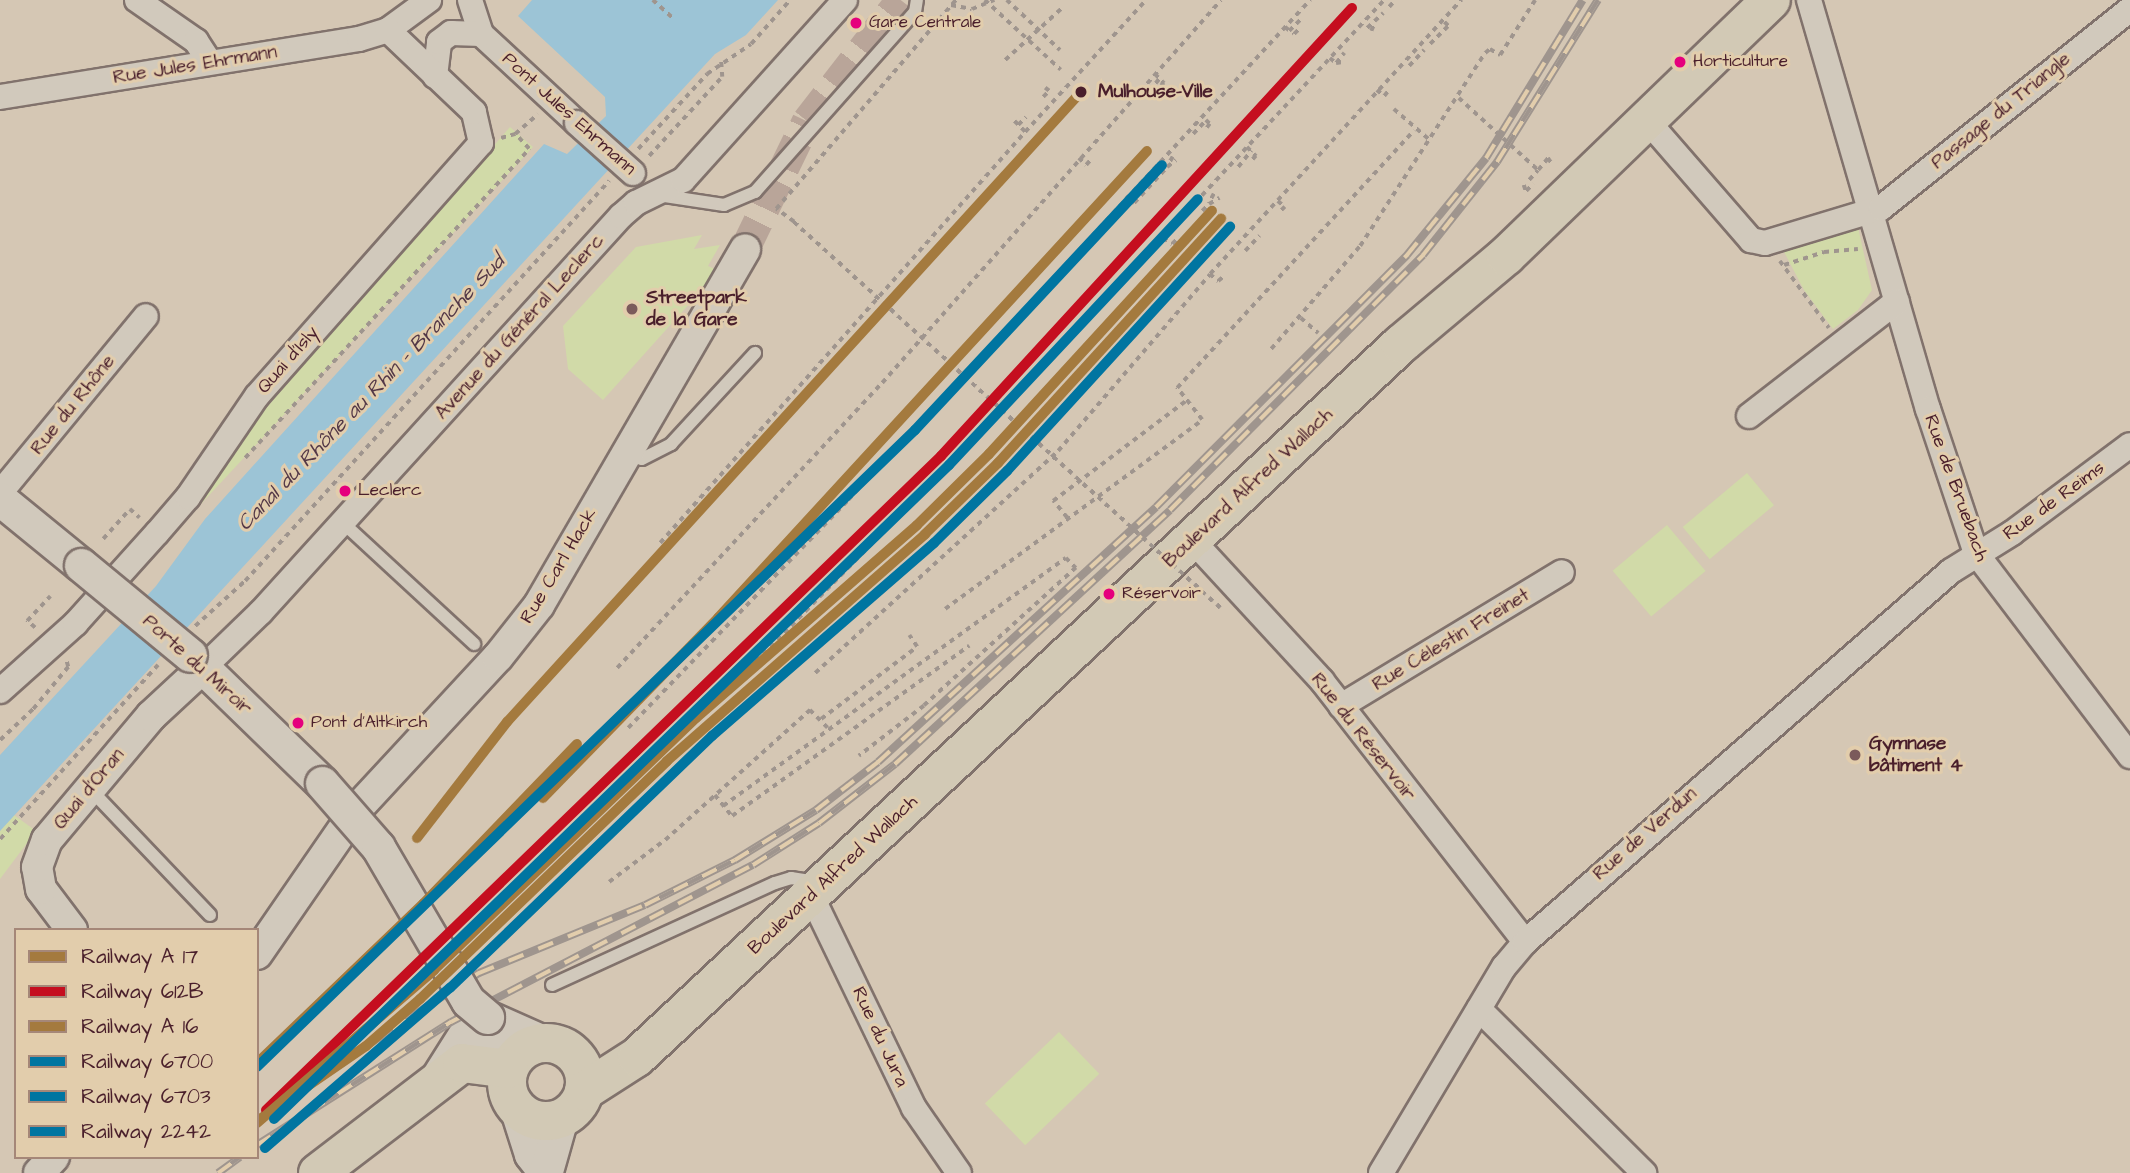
<!DOCTYPE html>
<html>
<head>
<meta charset="utf-8">
<style>
  body { margin:0 }
  #map { position:relative; width:2130px; height:1173px; overflow:hidden; background:#d5c7b4; font-family:"Architects Daughter",sans-serif }
  div>[style] { position:absolute }
  .green>* { inset:0; background:#d1daa8; transform-origin:0 0 }
  .water>* { inset:0; background:#9cc4d6 }
  .tertiary-tunnel>* { height:30px; margin-top:-15px; transform-origin:0; background:repeating-linear-gradient(90deg,#b9a599 0 30px,transparent 0 45px) }
  .path>* { height:3.5px; margin-top:-1.75px; transform-origin:0; background:repeating-linear-gradient(90deg,#9f958e 0 5px,transparent 0 10px) }
  .roads { filter:drop-shadow(2px 0 #81726c) drop-shadow(-2px 0 #81726c) drop-shadow(0 2px #81726c) drop-shadow(0 -2px #81726c) }
  .service>* { height:12px; margin:-6px; padding:0 6px; transform-origin:6px; border-radius:6px; background:#d1c9bc }
  .minor>* { height:24px; margin:-12px; padding:0 12px; transform-origin:12px; border-radius:12px; background:#d1c9bc }
  .tertiary>* { height:30px; margin:-15px; padding:0 15px; transform-origin:15px; border-radius:15px; background:#d1c9bc }
  .secondary>* { height:33px; margin:-16.5px; padding:0 16.5px; transform-origin:16.5px; border-radius:16.5px; background:#d1c9bc }
  .primary>* { height:38px; margin:-19px; padding:0 19px; transform-origin:19px; border-radius:19px; background:#d2c9b5 }
  .primary>.ring { margin:-19px; padding:0; box-sizing:content-box; background:none; border:38px solid #d2c9b5; border-radius:50% }
  .rail>* { height:8px; margin-top:-4px; transform-origin:0; background:repeating-linear-gradient(90deg,#e2cdac 0 16px,#9f958e 0 32px); box-sizing:border-box; border-block:2px solid #9f958e }
  .path-bridge>* { height:3.5px; margin-top:-1.75px; transform-origin:0; background:repeating-linear-gradient(90deg,#9f958e 0 5px,transparent 0 10px) }
  .bridges { filter:drop-shadow(2px 0 #81726c) drop-shadow(-2px 0 #81726c) drop-shadow(0 2px #81726c) drop-shadow(0 -2px #81726c) }
  .minor-bridge>* { height:24px; margin:-12px; padding:0 12px; transform-origin:12px; border-radius:12px; background:#d1c9bc }
  .secondary-bridge>* { height:33px; margin:-16.5px; padding:0 16.5px; transform-origin:16.5px; border-radius:16.5px; background:#d1c9bc }
  .rail-1>* { height:10px; margin:-5px; padding:0 5px; transform-origin:5px; border-radius:5px; background:#a47a3e }
  .rail-2>* { height:10px; margin:-5px; padding:0 5px; transform-origin:5px; border-radius:5px; background:#c50e1f }
  .rail-3>* { height:10px; margin:-5px; padding:0 5px; transform-origin:5px; border-radius:5px; background:#a47a3e }
  .rail-4>* { height:10px; margin:-5px; padding:0 5px; transform-origin:5px; border-radius:5px; background:#0075a1 }
  .rail-5>* { height:10px; margin:-5px; padding:0 5px; transform-origin:5px; border-radius:5px; background:#0075a1 }
  .rail-6>* { height:10px; margin:-5px; padding:0 5px; transform-origin:5px; border-radius:5px; background:#0075a1 }
  .dots>* { width:19px; height:19px; translate:-50% -50%; box-sizing:border-box; border:4px solid #e2cdac; border-radius:50% }
  span { translate:-50% -50%; white-space:nowrap; text-align:center; line-height:1.15; -webkit-text-stroke:6px #e2cdac; paint-order:stroke }
  .bus-label { font-size:17px; color:#4a1f2b }
  .left { translate:0 -50%; text-align:left }
  .street-label { font-size:19px; color:#4a1f2b }
  .stop-label { font-size:19px; color:#4a1f2b; font-weight:700 }
  .poi-label { font-size:19px; color:#4a1f2b; font-weight:700 }
  .water-label { font-size:21px; color:#533847; font-style:italic }
  .legend { position:absolute; left:14px; top:928px; width:245px; height:231px; box-sizing:border-box; background:#e2cdac; border:2px solid #a58778; margin:0; padding:9px 12px; list-style:none; font-size:21px; color:#4a1f2b }
  .legend li { display:flex; align-items:center; gap:14px; height:35px }
  .legend b { width:35px; border:2px solid #a58778 }
</style>
</head>
<body>
<div id="map">
  <div class="green">
    <i style="clip-path:polygon(510px 127px,533px 147px,201px 504px,228px 452px)"></i>
    <i style="clip-path:polygon(1857px 223px,1872px 290px,1858px 310px,1833px 329px,1804px 290px,1781px 246px)"></i>
    <i style="clip-path:polygon(702px 235px,694px 249px,720px 245px,708px 266px,715px 269px,700px 292px,603px 400px,568px 369px,563px 326px,636px 247px)"></i>
    <i style="left:1747px;top:473px;width:42px;height:84px;rotate:50deg"></i>
    <i style="left:1667px;top:525px;width:60px;height:71px;rotate:50deg"></i>
    <i style="clip-path:polygon(14px 815px,36px 831px,0 879px,0 831px)"></i>
    <i style="left:1059px;top:1032px;width:58px;height:103px;rotate:46deg"></i>
  </div>
  <div class="water">
    <i style="clip-path:polygon(532px 0,778px 0,746px 35px,715px 54px,0 831px,0 755px,156px 586px,205px 519px,544px 144px,567px 154px,606px 116px,605px 97px,518px 16px)"></i>
  </div>
  <div class="tertiary-tunnel">
    <i style="left:745px;top:249px;width:142px;rotate:-64.2deg"></i>
    <i style="left:807px;top:121px;width:153px;rotate:-52.2deg"></i>
  </div>
  <div class="path">
    <i style="left:653px;top:0;width:28px;rotate:42deg"></i>
    <i style="left:985px;top:0;width:103px;rotate:42.6deg"></i>
    <i style="left:1007px;top:0;width:73px;rotate:43.3deg"></i>
    <i style="left:951px;top:5px;width:21px;rotate:11deg"></i>
    <i style="left:972px;top:9px;width:24px;rotate:-22deg"></i>
    <i style="left:1389px;top:7px;width:9px;rotate:-49deg"></i>
    <i style="left:1285px;top:27px;width:11px;rotate:38deg"></i>
    <i style="left:1294px;top:34px;width:6px;rotate:-45deg"></i>
    <i style="left:1367px;top:28px;width:22px;rotate:-43deg"></i>
    <i style="left:1289px;top:31px;width:17px;rotate:-45deg"></i>
    <i style="left:1371px;top:31px;width:10px;rotate:-66deg"></i>
    <i style="left:1430px;top:44px;width:25px;rotate:-45deg"></i>
    <i style="left:1448px;top:26px;width:8px;rotate:-135deg"></i>
    <i style="left:1330px;top:58px;width:8px;rotate:40deg"></i>
    <i style="left:1336px;top:63px;width:13px;rotate:-51deg"></i>
    <i style="left:1005px;top:60px;width:77px;rotate:-42.4deg"></i>
    <i style="left:1336px;top:63px;width:7px;rotate:-8deg"></i>
    <i style="left:1409px;top:66px;width:22px;rotate:-47deg"></i>
    <i style="left:1155px;top:74px;width:13px;rotate:45deg"></i>
    <i style="left:1164px;top:83px;width:4px;rotate:135deg"></i>
    <i style="left:1377px;top:90px;width:9px;rotate:41deg"></i>
    <i style="left:1384px;top:96px;width:6px;rotate:-51deg"></i>
    <i style="left:1149px;top:91px;width:16px;rotate:-50deg"></i>
    <i style="left:1043px;top:97px;width:8px;rotate:-45deg"></i>
    <i style="left:1049px;top:91px;width:5px;rotate:-143deg"></i>
    <i style="left:1394px;top:109px;width:49px;rotate:40.9deg"></i>
    <i style="left:1206px;top:120px;width:6px;rotate:45deg"></i>
    <i style="left:1210px;top:124px;width:5px;rotate:127deg"></i>
    <i style="left:1018px;top:125px;width:11px;rotate:-45deg"></i>
    <i style="left:1025px;top:132px;width:179px;rotate:-47.5deg"></i>
    <i style="left:1193px;top:134px;width:19px;rotate:-47deg"></i>
    <i style="left:501px;top:138px;width:15px;rotate:-16deg"></i>
    <i style="left:515px;top:134px;width:30px;rotate:-41deg"></i>
    <i style="left:1247px;top:147px;width:13px;rotate:45deg"></i>
    <i style="left:1256px;top:156px;width:9px;rotate:131deg"></i>
    <i style="left:638px;top:149px;width:102px;rotate:-47.4deg"></i>
    <i style="left:707px;top:74px;width:53px;rotate:-34.3deg"></i>
    <i style="left:751px;top:44px;width:59px;rotate:-48.4deg"></i>
    <i style="left:649px;top:156px;width:108px;rotate:-47.3deg"></i>
    <i style="left:722px;top:77px;width:16px;rotate:-94deg"></i>
    <i style="left:1173px;top:157px;width:12px;rotate:121deg"></i>
    <i style="left:1167px;top:167px;width:11px;rotate:-38deg"></i>
    <i style="left:1079px;top:158px;width:10px;rotate:45deg"></i>
    <i style="left:1086px;top:165px;width:9px;rotate:-49deg"></i>
    <i style="left:1238px;top:167px;width:21px;rotate:-51deg"></i>
    <i style="left:1529px;top:180px;width:13px;rotate:-48deg"></i>
    <i style="left:1524px;top:185px;width:6px;rotate:72deg"></i>
    <i style="left:1526px;top:191px;width:10px;rotate:-45deg"></i>
    <i style="left:1214px;top:194px;width:11px;rotate:117deg"></i>
    <i style="left:1209px;top:204px;width:12px;rotate:-31deg"></i>
    <i style="left:1126px;top:196px;width:11px;rotate:41deg"></i>
    <i style="left:1134px;top:203px;width:49px;rotate:-47.5deg"></i>
    <i style="left:1278px;top:201px;width:9px;rotate:41deg"></i>
    <i style="left:1285px;top:207px;width:6px;rotate:135deg"></i>
    <i style="left:1202px;top:211px;width:10px;rotate:-45deg"></i>
    <i style="left:794px;top:222px;width:22px;rotate:-144deg"></i>
    <i style="left:776px;top:209px;width:276px;rotate:-49.3deg"></i>
    <i style="left:1163px;top:238px;width:11px;rotate:34deg"></i>
    <i style="left:1172px;top:244px;width:10px;rotate:-45deg"></i>
    <i style="left:1245px;top:251px;width:21px;rotate:-47deg"></i>
    <i style="left:1780px;top:261px;width:83px;rotate:53.8deg"></i>
    <i style="left:1784px;top:265px;width:42px;rotate:-18deg"></i>
    <i style="left:1824px;top:252px;width:34px;rotate:-5deg"></i>
    <i style="left:1210px;top:274px;width:11px;rotate:41deg"></i>
    <i style="left:1218px;top:281px;width:6px;rotate:-39deg"></i>
    <i style="left:1301px;top:318px;width:23px;rotate:41deg"></i>
    <i style="left:1271px;top:349px;width:136px;rotate:-49.2deg"></i>
    <i style="left:1360px;top:246px;width:230px;rotate:-57.1deg"></i>
    <i style="left:1485px;top:53px;width:6px;rotate:-39deg"></i>
    <i style="left:1490px;top:49px;width:12px;rotate:31deg"></i>
    <i style="left:1500px;top:55px;width:65px;rotate:-57.5deg"></i>
    <i style="left:245px;top:458px;width:420px;rotate:-47.4deg"></i>
    <i style="left:529px;top:149px;width:21px;rotate:-133deg"></i>
    <i style="left:1067px;top:518px;width:22px;rotate:-129deg"></i>
    <i style="left:1053px;top:501px;width:168px;rotate:-37deg"></i>
    <i style="left:103px;top:539px;width:40px;rotate:-48deg"></i>
    <i style="left:130px;top:509px;width:13px;rotate:42deg"></i>
    <i style="left:660px;top:543px;width:550px;rotate:-48.39deg"></i>
    <i style="left:1025px;top:132px;width:16px;rotate:-135deg"></i>
    <i style="left:945px;top:609px;width:319px;rotate:-36.3deg"></i>
    <i style="left:1202px;top:420px;width:41px;rotate:-128deg"></i>
    <i style="left:1177px;top:388px;width:350px;rotate:-47.4deg"></i>
    <i style="left:195px;top:626px;width:67px;rotate:-42deg"></i>
    <i style="left:245px;top:581px;width:541px;rotate:-47.7deg"></i>
    <i style="left:35px;top:628px;width:11px;rotate:-139deg"></i>
    <i style="left:27px;top:621px;width:34px;rotate:-47deg"></i>
    <i style="left:617px;top:668px;width:389px;rotate:-47.1deg"></i>
    <i style="left:882px;top:383px;width:511px;rotate:-48.49deg"></i>
    <i style="left:815px;top:673px;width:329px;rotate:-42.4deg"></i>
    <i style="left:1058px;top:451px;width:233px;rotate:-49.3deg"></i>
    <i style="left:1210px;top:274px;width:372px;rotate:-47.5deg"></i>
    <i style="left:721px;top:697px;width:355px;rotate:-45.5deg"></i>
    <i style="left:970px;top:444px;width:607px;rotate:-47deg"></i>
    <i style="left:821px;top:719px;width:120px;rotate:-36.9deg"></i>
    <i style="left:917px;top:647px;width:14px;rotate:-124deg"></i>
    <i style="left:628px;top:728px;width:317px;rotate:-46deg"></i>
    <i style="left:848px;top:500px;width:681px;rotate:-47.26deg"></i>
    <i style="left:0;top:740px;width:45px;rotate:-43.2deg"></i>
    <i style="left:33px;top:709px;width:55px;rotate:-50.2deg"></i>
    <i style="left:68px;top:667px;width:7px;rotate:-106deg"></i>
    <i style="left:715px;top:795px;width:27px;rotate:51deg"></i>
    <i style="left:732px;top:816px;width:292px;rotate:-35.7deg"></i>
    <i style="left:723px;top:806px;width:423px;rotate:-35.9deg"></i>
    <i style="left:1066px;top:558px;width:14px;rotate:45deg"></i>
    <i style="left:1076px;top:568px;width:205px;rotate:137.8deg"></i>
    <i style="left:924px;top:706px;width:82px;rotate:142.4deg"></i>
    <i style="left:0;top:839px;width:235px;rotate:-47.8deg"></i>
    <i style="left:609px;top:882px;width:70px;rotate:-36.9deg"></i>
    <i style="left:665px;top:840px;width:195px;rotate:-41.9deg"></i>
    <i style="left:810px;top:710px;width:25px;rotate:45deg"></i>
  </div>
  <div class="roads">
    <div class="service">
      <i style="left:658px;top:195px;width:67px;rotate:8.6deg"></i>
      <i style="left:724px;top:205px;width:34px;rotate:-23deg"></i>
      <i style="left:755px;top:192px;width:241px;rotate:-48.4deg"></i>
      <i style="left:915px;top:12px;width:12px;rotate:-81deg"></i>
      <i style="left:625px;top:455px;width:17px;rotate:13deg"></i>
      <i style="left:642px;top:459px;width:33px;rotate:-27deg"></i>
      <i style="left:671px;top:444px;width:124px;rotate:-47.3deg"></i>
      <i style="left:342px;top:522px;width:180px;rotate:42.7deg"></i>
      <i style="left:90px;top:789px;width:174px;rotate:46.4deg"></i>
      <i style="left:552px;top:985px;width:245px;rotate:-24.6deg"></i>
      <i style="left:775px;top:883px;width:17px;rotate:-17deg"></i>
      <i style="left:791px;top:878px;width:24px;rotate:9deg"></i>
    </div>
    <div class="minor">
      <i style="left:137px;top:0;width:72px;rotate:34.8deg"></i>
      <i style="left:196px;top:41px;width:24px;rotate:57deg"></i>
      <i style="left:470px;top:0;width:36px;rotate:72deg"></i>
      <i style="left:481px;top:34px;width:131px;rotate:42.8deg"></i>
      <i style="left:1809px;top:0;width:426px;rotate:73.8deg"></i>
      <i style="left:1928px;top:409px;width:152px;rotate:71.6deg"></i>
      <i style="left:1976px;top:553px;width:255px;rotate:52.8deg"></i>
      <i style="left:435px;top:76px;width:34px;rotate:-83deg"></i>
      <i style="left:439px;top:42px;width:15px;rotate:-37deg"></i>
      <i style="left:451px;top:33px;width:30px;rotate:2deg"></i>
      <i style="left:0;top:97px;width:364px;rotate:-9.2deg"></i>
      <i style="left:359px;top:39px;width:30px;rotate:-17deg"></i>
      <i style="left:388px;top:30px;width:51px;rotate:-36.2deg"></i>
      <i style="left:1645px;top:118px;width:162px;rotate:49deg"></i>
      <i style="left:1751px;top:240px;width:14px;rotate:12deg"></i>
      <i style="left:1765px;top:243px;width:121px;rotate:-16.8deg"></i>
      <i style="left:1881px;top:208px;width:319px;rotate:-38.6deg"></i>
      <i style="left:1749px;top:416px;width:187px;rotate:-37.8deg"></i>
      <i style="left:0;top:493px;width:229px;rotate:-50.5deg"></i>
      <i style="left:1192px;top:540px;width:192px;rotate:47.3deg"></i>
      <i style="left:1322px;top:681px;width:331px;rotate:52.1deg"></i>
      <i style="left:204px;top:667px;width:78px;rotate:-44deg"></i>
      <i style="left:260px;top:613px;width:537px;rotate:-47.72deg"></i>
      <i style="left:621px;top:216px;width:20px;rotate:-41deg"></i>
      <i style="left:636px;top:203px;width:52px;rotate:-26.1deg"></i>
      <i style="left:683px;top:180px;width:242px;rotate:-48deg"></i>
      <i style="left:0;top:691px;width:101px;rotate:-41.8deg"></i>
      <i style="left:75px;top:624px;width:122px;rotate:-48deg"></i>
      <i style="left:157px;top:533px;width:48px;rotate:-49.3deg"></i>
      <i style="left:188px;top:497px;width:122px;rotate:-55.7deg"></i>
      <i style="left:257px;top:396px;width:338px;rotate:-48.5deg"></i>
      <i style="left:481px;top:143px;width:32px;rotate:-103deg"></i>
      <i style="left:474px;top:112px;width:119px;rotate:-136.4deg"></i>
      <i style="left:1341px;top:706px;width:258px;rotate:-31.2deg"></i>
      <i style="left:811px;top:895px;width:237px;rotate:64.2deg"></i>
      <i style="left:914px;top:1108px;width:79px;rotate:55.3deg"></i>
      <i style="left:1479px;top:1009px;width:233px;rotate:44.8deg"></i>
      <i style="left:1381px;top:1173px;width:240px;rotate:-59.2deg"></i>
      <i style="left:1504px;top:967px;width:33px;rotate:-50deg"></i>
      <i style="left:1525px;top:942px;width:565px;rotate:-41.05deg"></i>
      <i style="left:1951px;top:571px;width:72px;rotate:-31.9deg"></i>
      <i style="left:2012px;top:533px;width:147px;rotate:-36.7deg"></i>
    </div>
    <div class="tertiary">
      <i style="left:72px;top:930px;width:51px;rotate:-127.1deg"></i>
      <i style="left:41px;top:889px;width:22px;rotate:-100deg"></i>
      <i style="left:37px;top:867px;width:29px;rotate:-70deg"></i>
      <i style="left:47px;top:840px;width:162px;rotate:-50deg"></i>
      <i style="left:151px;top:716px;width:72px;rotate:-42.8deg"></i>
      <i style="left:257px;top:954px;width:176px;rotate:-55.4deg"></i>
      <i style="left:357px;top:809px;width:207px;rotate:-47.2deg"></i>
      <i style="left:498px;top:657px;width:66px;rotate:-51.7deg"></i>
      <i style="left:539px;top:605px;width:411px;rotate:-59.9deg"></i>
      <i style="left:39px;top:1173px;width:22px;rotate:-47deg"></i>
    </div>
    <div class="secondary">
      <i style="left:0;top:499px;width:104px;rotate:39.2deg"></i>
      <i style="left:190px;top:655px;width:184px;rotate:44.1deg"></i>
      <i style="left:487px;top:1017px;width:61px;rotate:24.1deg"></i>
      <i style="left:434px;top:1083px;width:67px;rotate:-57.7deg"></i>
      <i style="left:470px;top:1026px;width:55px;rotate:36.9deg"></i>
      <i style="left:516px;top:1107px;width:49px;rotate:72.3deg"></i>
      <i style="left:531px;top:1154px;width:24px;rotate:52deg"></i>
      <i style="left:546px;top:1171px;width:55px;rotate:-74.2deg"></i>
    </div>
    <div class="primary">
      <i class="ring" style="left:507px;top:1043px;width:40px;height:40px"></i>
      <i style="left:584px;top:1091px;width:63px;rotate:-32.7deg"></i>
      <i style="left:637px;top:1057px;width:1045px;rotate:-43.02deg"></i>
      <i style="left:1401px;top:344px;width:137px;rotate:-40deg"></i>
      <i style="left:1506px;top:256px;width:368px;rotate:-44deg"></i>
      <i style="left:318px;top:1173px;width:181px;rotate:-37.4deg"></i>
      <i style="left:462px;top:1063px;width:47px;rotate:7.3deg"></i>
    </div>
  </div>
  <div class="rail">
    <i style="left:366px;top:1046px;width:135px;rotate:-32.9deg"></i>
    <i style="left:479px;top:973px;width:179px;rotate:-22.3deg"></i>
    <i style="left:645px;top:905px;width:101px;rotate:-26.6deg"></i>
    <i style="left:735px;top:860px;width:95px;rotate:-31.7deg"></i>
    <i style="left:816px;top:810px;width:78px;rotate:-37.7deg"></i>
    <i style="left:878px;top:762px;width:377px;rotate:-42.5deg"></i>
    <i style="left:1156px;top:507px;width:356px;rotate:-45.1deg"></i>
    <i style="left:1407px;top:255px;width:125px;rotate:-50.8deg"></i>
    <i style="left:1486px;top:158px;width:185px;rotate:-58.5deg"></i>
    <i style="left:257px;top:1145px;width:230px;rotate:-32.4deg"></i>
    <i style="left:451px;top:1022px;width:340px;rotate:-27.5deg"></i>
    <i style="left:753px;top:865px;width:78px;rotate:-32.5deg"></i>
    <i style="left:819px;top:823px;width:96px;rotate:-37.8deg"></i>
    <i style="left:895px;top:764px;width:374px;rotate:-42.7deg"></i>
    <i style="left:1170px;top:510px;width:359px;rotate:-45.2deg"></i>
    <i style="left:1423px;top:255px;width:119px;rotate:-51.5deg"></i>
    <i style="left:1497px;top:162px;width:191px;rotate:-58.1deg"></i>
    <i style="left:218px;top:1173px;width:27px;rotate:-36deg"></i>
  </div>
  <div class="path-bridge">
    <i style="left:1459px;top:98px;width:107px;rotate:42.3deg"></i>
    <i style="left:1538px;top:170px;width:16px;rotate:-50deg"></i>
    <i style="left:1548px;top:158px;width:7px;rotate:56deg"></i>
    <i style="left:794px;top:222px;width:578px;rotate:42.13deg"></i>
  </div>
  <div class="bridges">
    <div class="minor-bridge">
      <i style="left:577px;top:123px;width:75px;rotate:41.8deg"></i>
    </div>
    <div class="secondary-bridge">
      <i style="left:81px;top:565px;width:141px;rotate:39.5deg"></i>
      <i style="left:322px;top:783px;width:85px;rotate:48.8deg"></i>
      <i style="left:378px;top:847px;width:178px;rotate:59.7deg"></i>
      <i style="left:468px;top:1001px;width:25px;rotate:40deg"></i>
    </div>
  </div>
  <div class="rail-1">
    <i style="left:543px;top:798px;width:251px;rotate:-45.8deg"></i>
    <i style="left:718px;top:618px;width:634px;rotate:-47.43deg"></i>
    <i style="left:417px;top:838px;width:147px;rotate:-52.2deg"></i>
    <i style="left:507px;top:722px;width:852px;rotate:-47.66deg"></i>
    <i style="left:257px;top:1063px;width:230px;rotate:-43.8deg"></i>
    <i style="left:423px;top:904px;width:222px;rotate:-46.1deg"></i>
    <i style="left:257px;top:1121px;width:132px;rotate:-34.5deg"></i>
    <i style="left:366px;top:1046px;width:72px;rotate:-41deg"></i>
    <i style="left:420px;top:999px;width:343px;rotate:-43.9deg"></i>
    <i style="left:667px;top:761px;width:344px;rotate:-41.3deg"></i>
    <i style="left:925px;top:534px;width:102px;rotate:-44.2deg"></i>
    <i style="left:998px;top:463px;width:331px;rotate:-47.6deg"></i>
  </div>
  <div class="rail-2">
    <i style="left:266px;top:1110px;width:940px;rotate:-44.09deg"></i>
    <i style="left:941px;top:456px;width:608px;rotate:-47.47deg"></i>
  </div>
  <div class="rail-3">
    <i style="left:257px;top:1123px;width:234px;rotate:-40.8deg"></i>
    <i style="left:434px;top:970px;width:364px;rotate:-43.9deg"></i>
    <i style="left:696px;top:718px;width:293px;rotate:-41.1deg"></i>
    <i style="left:917px;top:525px;width:101px;rotate:-44.6deg"></i>
    <i style="left:989px;top:454px;width:330px;rotate:-47.5deg"></i>
  </div>
  <div class="rail-4">
    <i style="left:265px;top:1148px;width:245px;rotate:-40.9deg"></i>
    <i style="left:450px;top:988px;width:364px;rotate:-43.9deg"></i>
    <i style="left:712px;top:736px;width:294px;rotate:-41deg"></i>
    <i style="left:934px;top:543px;width:103px;rotate:-44.6deg"></i>
    <i style="left:1007px;top:471px;width:331px;rotate:-47.6deg"></i>
  </div>
  <div class="rail-5">
    <i style="left:274px;top:1119px;width:940px;rotate:-44.09deg"></i>
    <i style="left:949px;top:465px;width:364px;rotate:-46.9deg"></i>
  </div>
  <div class="rail-6">
    <i style="left:257px;top:1067px;width:916px;rotate:-44.07deg"></i>
    <i style="left:915px;top:430px;width:362px;rotate:-47deg"></i>
  </div>
  <div class="dots">
    <i style="left:856px;top:23px;background:#e5007d"></i>
    <i style="left:1680px;top:62px;background:#e5007d"></i>
    <i style="left:1081px;top:92px;background:#4a1f2b"></i>
    <i style="left:632px;top:309px;background:#7b5a5b"></i>
    <i style="left:345px;top:491px;background:#e5007d"></i>
    <i style="left:1109px;top:594px;background:#e5007d"></i>
    <i style="left:298px;top:723px;background:#e5007d"></i>
    <i style="left:1855px;top:755px;background:#7b5a5b"></i>
  </div>
  <div class="bus-label">
    <span class="left" style="left:869px;top:23px">Gare Centrale</span>
    <span class="left" style="left:1693px;top:62px">Horticulture</span>
    <span class="left" style="left:358px;top:491px">Leclerc</span>
    <span class="left" style="left:1122px;top:594px">Réservoir</span>
    <span class="left" style="left:311px;top:723px">Pont d'Altkirch</span>
  </div>
  <div class="street-label">
    <span style="left:195px;top:65px;rotate:-9deg">Rue Jules Ehrmann</span>
    <span style="left:2001px;top:111px;rotate:-39deg">Passage du Triangle</span>
    <span style="left:569px;top:114px;rotate:42deg">Pont Jules Ehrmann</span>
    <span style="left:520px;top:327px;rotate:-48deg">Avenue du Général Leclerc</span>
    <span style="left:288px;top:360px;rotate:-49deg">Quai d'Isly</span>
    <span style="left:73px;top:405px;rotate:-51deg">Rue du Rhône</span>
    <span style="left:1248px;top:488px;rotate:-43deg">Boulevard Alfred Wallach</span>
    <span style="left:1956px;top:488px;rotate:70deg">Rue de Bruebach</span>
    <span style="left:2054px;top:501px;rotate:-36deg">Rue de Reims</span>
    <span style="left:559px;top:566px;rotate:-59deg">Rue Carl Hack</span>
    <span style="left:1451px;top:640px;rotate:-31deg">Rue Célestin Freinet</span>
    <span style="left:197px;top:665px;rotate:42deg">Porte du Miroir</span>
    <span style="left:1363px;top:737px;rotate:52deg">Rue du Réservoir</span>
    <span style="left:89px;top:789px;rotate:-50deg">Quai d'Oran</span>
    <span style="left:1645px;top:834px;rotate:-41deg">Rue de Verdun</span>
    <span style="left:833px;top:875px;rotate:-43deg">Boulevard Alfred Wallach</span>
    <span style="left:880px;top:1037px;rotate:65deg">Rue du Jura</span>
  </div>
  <div class="stop-label">
    <span class="left" style="left:1098px;top:92px">Mulhouse-Ville</span>
  </div>
  <div class="poi-label">
    <span class="left" style="left:646px;top:309px">Streetpark<br>de la Gare</span>
    <span class="left" style="left:1869px;top:755px">Gymnase<br>bâtiment 4</span>
  </div>
  <div class="water-label">
    <span style="left:371px;top:393px;rotate:-46deg">Canal du Rhône au Rhin - Branche Sud</span>
  </div>
  <ul class="legend">
  <li><b style="height:9px;background:#a47a3e"></b>Railway A 17</li>
  <li><b style="height:9px;background:#c50e1f"></b>Railway 612B</li>
  <li><b style="height:9px;background:#a47a3e"></b>Railway A 16</li>
  <li><b style="height:9px;background:#0075a1"></b>Railway 6700</li>
  <li><b style="height:9px;background:#0075a1"></b>Railway 6703</li>
  <li><b style="height:9px;background:#0075a1"></b>Railway 2242</li>
  </ul>
</div>
</body>
</html>
